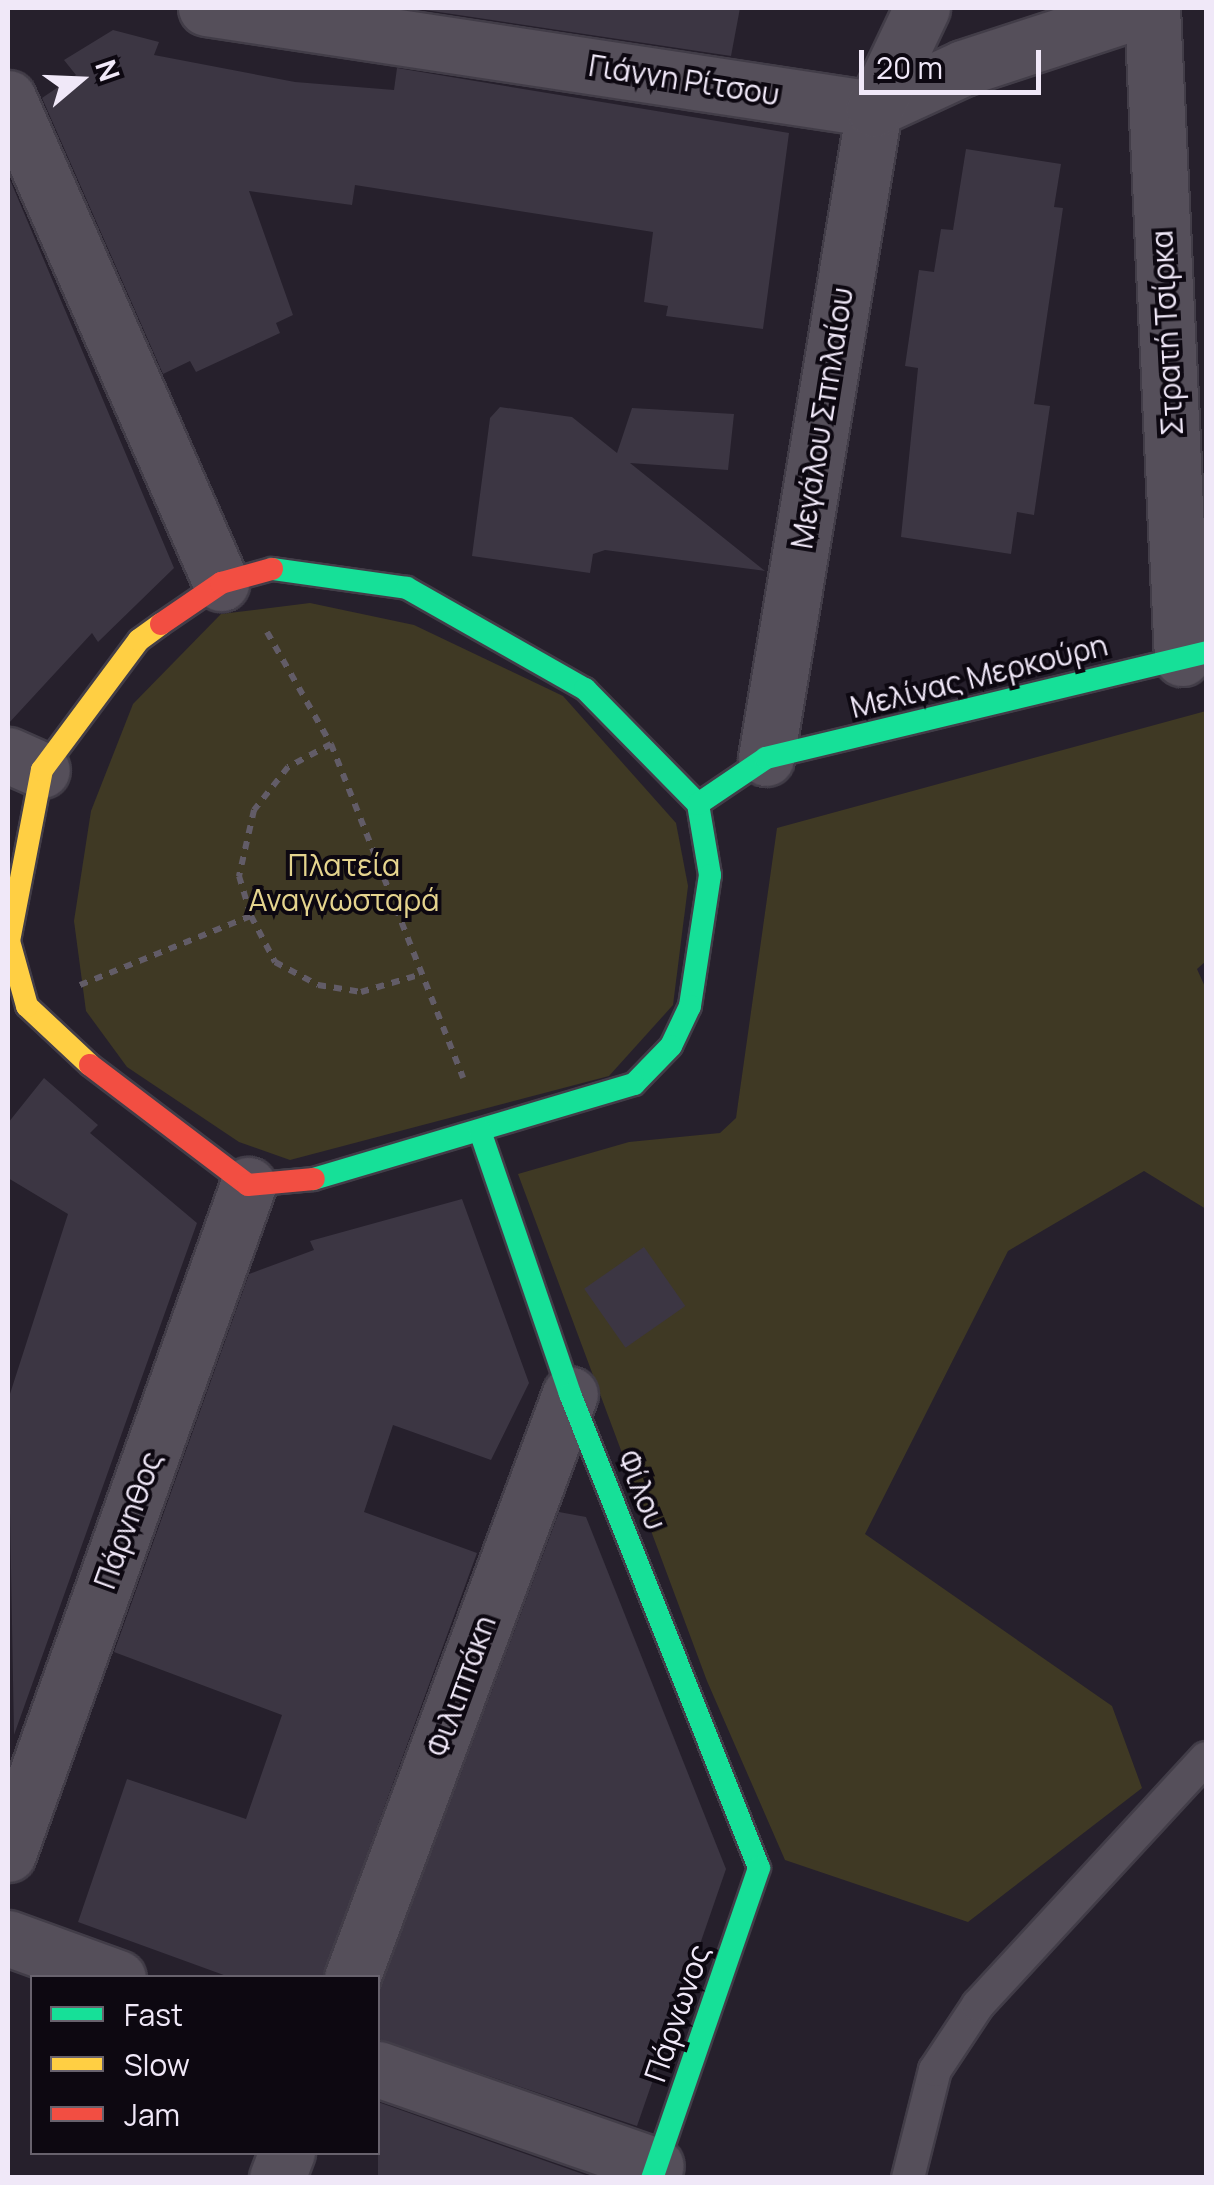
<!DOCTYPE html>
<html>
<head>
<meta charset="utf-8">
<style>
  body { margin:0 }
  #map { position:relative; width:1214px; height:2185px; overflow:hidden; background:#26202c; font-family:Manrope,sans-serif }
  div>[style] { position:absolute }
  .green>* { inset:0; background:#3f3924 }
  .building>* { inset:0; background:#3c3643; transform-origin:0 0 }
  .path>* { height:6px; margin-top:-3px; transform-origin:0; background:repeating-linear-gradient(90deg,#625c67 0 8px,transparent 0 16px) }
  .roads { filter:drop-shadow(2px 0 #423d48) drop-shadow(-2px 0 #423d48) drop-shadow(0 2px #423d48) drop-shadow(0 -2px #423d48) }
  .lane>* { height:32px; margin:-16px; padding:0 16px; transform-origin:16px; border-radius:16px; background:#554f5a }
  .street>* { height:55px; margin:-27.5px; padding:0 27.5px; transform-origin:27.5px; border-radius:27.5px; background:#554f5a }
  .fast>* { height:22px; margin:-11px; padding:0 11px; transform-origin:11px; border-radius:11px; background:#16e098 }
  .slow>* { height:22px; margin:-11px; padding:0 11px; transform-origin:11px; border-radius:11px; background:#ffcf43 }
  .jam>* { height:22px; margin:-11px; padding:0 11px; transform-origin:11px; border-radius:11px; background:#f24e42 }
  span { translate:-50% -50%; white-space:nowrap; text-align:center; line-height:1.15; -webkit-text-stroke:8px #0d0811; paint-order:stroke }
  .street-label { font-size:30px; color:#f0e8f8 }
  .park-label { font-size:30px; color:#e5d48e }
  .frame { position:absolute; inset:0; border:10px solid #f0e8f8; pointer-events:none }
  .legend { position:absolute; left:30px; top:1975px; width:350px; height:180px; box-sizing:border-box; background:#0d0811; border:2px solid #68626d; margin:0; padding:12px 18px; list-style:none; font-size:30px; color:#f0e8f8 }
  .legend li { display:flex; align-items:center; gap:20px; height:50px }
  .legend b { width:50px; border:2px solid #68626d }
  .north { position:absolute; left:30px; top:30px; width:100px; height:100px; -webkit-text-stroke:8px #0d0811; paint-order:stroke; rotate:71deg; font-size:28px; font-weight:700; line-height:40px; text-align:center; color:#f0e8f8 }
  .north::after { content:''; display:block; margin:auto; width:35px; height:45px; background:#f0e8f8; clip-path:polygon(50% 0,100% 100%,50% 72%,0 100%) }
  .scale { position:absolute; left:859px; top:50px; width:182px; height:45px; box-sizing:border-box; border:5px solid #f0e8f8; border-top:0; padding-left:12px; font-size:30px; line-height:35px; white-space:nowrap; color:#f0e8f8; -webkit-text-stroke:8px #0d0811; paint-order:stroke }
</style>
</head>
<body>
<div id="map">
  <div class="green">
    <i style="clip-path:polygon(310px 603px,414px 625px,563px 696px,676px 823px,688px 886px,673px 1005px,609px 1076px,290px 1160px,239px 1142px,127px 1067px,86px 1011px,74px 921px,91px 811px,133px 704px,221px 614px)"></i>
    <i style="clip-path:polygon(1206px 711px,1206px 961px,1197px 969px,1206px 989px,1206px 1209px,1144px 1171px,1008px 1251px,865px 1534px,1112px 1706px,1142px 1788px,968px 1922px,785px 1860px,707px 1681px,518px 1174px,629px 1142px,720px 1133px,736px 1118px,777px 828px)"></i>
  </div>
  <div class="building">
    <i style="clip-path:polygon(412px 8px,740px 8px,731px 56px)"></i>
    <i style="clip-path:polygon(113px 30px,159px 42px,154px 55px,295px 82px,394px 90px,397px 68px,789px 133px,763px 329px,666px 316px,668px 306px,644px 302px,653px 232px,355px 185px,352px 205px,249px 191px,293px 315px,276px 323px,280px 333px,196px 372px,190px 361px,163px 374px,42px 98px,76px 75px,64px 60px)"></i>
    <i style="clip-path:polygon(966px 149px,1061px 164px,1054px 207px,1063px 208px,1034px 404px,1050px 406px,1034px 515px,1017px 512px,1011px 554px,901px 537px,918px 368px,905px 366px,919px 270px,934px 272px,941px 229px,953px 230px)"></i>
    <i style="clip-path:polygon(8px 175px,174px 568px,98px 642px,92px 633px,8px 724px)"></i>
    <i style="clip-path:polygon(500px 407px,572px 417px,617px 453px,632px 408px,734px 414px,728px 470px,630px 463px,765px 571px,605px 550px,593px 554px,590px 573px,472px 556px,490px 418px)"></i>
    <i style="clip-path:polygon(44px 1078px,98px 1125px,90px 1133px,197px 1223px,14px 1735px,8px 1400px,68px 1214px,8px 1178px,8px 1123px)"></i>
    <i style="clip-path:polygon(462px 1199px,529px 1383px,491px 1460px,393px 1425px,364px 1512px,477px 1553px,322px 1978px,232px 1978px,78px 1922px,127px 1779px,246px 1819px,282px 1715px,114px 1652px,249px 1274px,314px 1250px,310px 1241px)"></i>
    <i style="left:644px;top:1247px;width:72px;height:73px;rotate:55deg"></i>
    <i style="clip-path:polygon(559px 1512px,586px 1517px,726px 1869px,637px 2126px,378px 2039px,378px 1994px)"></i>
    <i style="clip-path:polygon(378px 2102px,594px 2178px,378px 2178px)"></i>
  </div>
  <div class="path">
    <i style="left:267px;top:632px;width:129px;rotate:60.3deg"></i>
    <i style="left:331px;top:744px;width:359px;rotate:68.4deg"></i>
    <i style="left:331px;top:744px;width:49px;rotate:151.9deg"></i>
    <i style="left:288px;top:767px;width:55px;rotate:128.3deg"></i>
    <i style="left:254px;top:810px;width:68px;rotate:102.8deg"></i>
    <i style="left:239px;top:876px;width:42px;rotate:73.3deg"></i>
    <i style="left:251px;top:916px;width:52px;rotate:62.4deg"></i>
    <i style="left:275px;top:962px;width:49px;rotate:28.1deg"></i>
    <i style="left:318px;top:985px;width:44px;rotate:9.2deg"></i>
    <i style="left:361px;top:992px;width:64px;rotate:-16.4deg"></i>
    <i style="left:80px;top:985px;width:184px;rotate:-22deg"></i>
  </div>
  <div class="roads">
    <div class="lane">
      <i style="left:908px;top:2178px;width:111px;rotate:-76deg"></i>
      <i style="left:935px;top:2070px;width:78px;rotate:-56.5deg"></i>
      <i style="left:978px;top:2005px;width:336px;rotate:-47.3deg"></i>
    </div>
    <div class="street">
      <i style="left:206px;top:8px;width:676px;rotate:8.6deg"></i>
      <i style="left:874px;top:109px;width:98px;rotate:-24.7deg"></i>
      <i style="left:963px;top:68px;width:194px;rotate:-18.1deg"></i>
      <i style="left:1152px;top:8px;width:651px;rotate:87.36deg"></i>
      <i style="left:8px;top:98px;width:530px;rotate:66.29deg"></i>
      <i style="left:8px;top:755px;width:37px;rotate:24deg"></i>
      <i style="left:766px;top:758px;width:658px;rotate:-80.55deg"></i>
      <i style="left:874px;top:109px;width:112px;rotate:-64.6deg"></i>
      <i style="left:8px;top:1854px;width:711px;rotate:-70.26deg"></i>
      <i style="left:8px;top:1938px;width:117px;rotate:20deg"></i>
      <i style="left:352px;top:1978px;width:623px;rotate:-69.53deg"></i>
      <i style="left:378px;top:2069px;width:294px;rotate:19.2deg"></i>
      <i style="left:277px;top:2178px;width:28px;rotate:-69deg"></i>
    </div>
    <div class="fast">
      <i style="left:272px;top:569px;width:136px;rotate:8deg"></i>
      <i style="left:407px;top:588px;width:205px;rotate:29.6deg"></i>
      <i style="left:585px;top:689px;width:161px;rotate:45.5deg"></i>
      <i style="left:698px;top:804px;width:72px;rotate:80.4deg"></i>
      <i style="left:710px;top:875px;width:133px;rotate:98.7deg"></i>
      <i style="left:690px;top:1006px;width:44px;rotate:115.4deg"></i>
      <i style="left:671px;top:1046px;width:53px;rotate:134.2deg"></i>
      <i style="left:634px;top:1084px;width:334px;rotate:163.5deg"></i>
      <i style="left:698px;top:804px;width:82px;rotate:-34.1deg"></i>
      <i style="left:766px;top:758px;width:453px;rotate:-13.5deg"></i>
      <i style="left:480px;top:1131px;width:278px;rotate:71.1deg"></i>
      <i style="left:570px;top:1394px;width:510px;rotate:68.26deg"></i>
      <i style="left:759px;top:1868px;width:328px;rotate:109deg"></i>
    </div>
    <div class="slow">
      <i style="left:90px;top:1065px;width:86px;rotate:-136.9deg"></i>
      <i style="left:27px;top:1006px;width:67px;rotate:-105.5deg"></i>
      <i style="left:9px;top:941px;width:174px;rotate:-79.1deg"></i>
      <i style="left:42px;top:770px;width:162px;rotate:-53.3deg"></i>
      <i style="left:139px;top:640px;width:27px;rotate:-36deg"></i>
    </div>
    <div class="jam">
      <i style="left:161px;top:624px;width:73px;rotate:-34.3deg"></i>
      <i style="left:221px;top:583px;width:53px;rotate:-15.4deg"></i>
      <i style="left:90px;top:1065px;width:198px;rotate:37.2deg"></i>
      <i style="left:248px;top:1185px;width:66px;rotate:-5.2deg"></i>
    </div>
  </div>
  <div class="street-label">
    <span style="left:684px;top:80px;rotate:9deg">Γιάννη Ρίτσου</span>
    <span style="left:1167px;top:333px;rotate:-93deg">Στρατή Τσίρκα</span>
    <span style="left:822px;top:418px;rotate:-81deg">Μεγάλου Σπηλαίου</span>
    <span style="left:979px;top:676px;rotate:-14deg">Μελίνας Μερκούρη</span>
    <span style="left:642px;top:1490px;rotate:68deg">Φίλου</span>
    <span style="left:128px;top:1520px;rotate:-70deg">Πάρνηθος</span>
    <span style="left:461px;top:1686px;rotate:-70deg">Φιλιππάκη</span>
    <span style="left:677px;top:2013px;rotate:-71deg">Πάρνωνος</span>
  </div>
  <div class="park-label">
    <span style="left:344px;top:882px">Πλατεία<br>Αναγνωσταρά</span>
  </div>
  <div class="frame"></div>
  <ul class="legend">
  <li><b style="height:12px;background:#16e098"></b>Fast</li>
  <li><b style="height:12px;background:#ffcf43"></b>Slow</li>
  <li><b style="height:12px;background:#f24e42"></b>Jam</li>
  </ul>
  <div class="north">N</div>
  <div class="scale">20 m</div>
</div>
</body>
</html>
